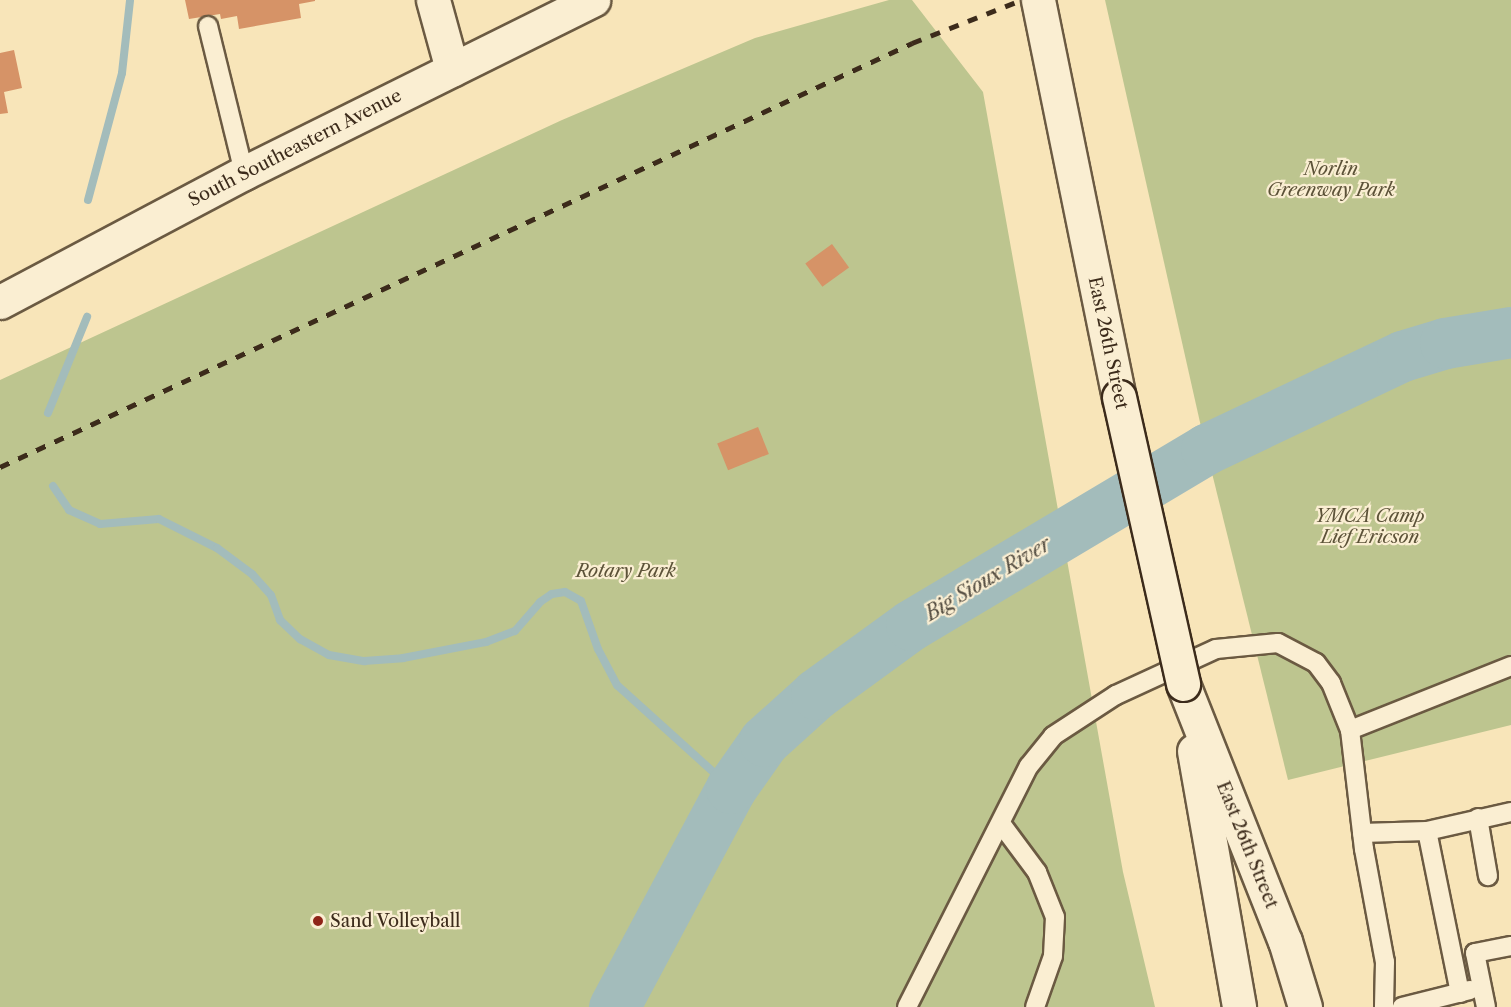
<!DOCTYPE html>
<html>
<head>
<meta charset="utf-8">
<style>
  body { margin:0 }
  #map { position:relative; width:1511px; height:1007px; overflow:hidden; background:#f8e5b9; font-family:"Libre Caslon Text",serif }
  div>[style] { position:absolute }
  .green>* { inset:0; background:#bdc58f }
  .stream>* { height:8px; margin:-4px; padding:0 4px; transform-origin:4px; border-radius:4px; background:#a3bcbb }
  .river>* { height:51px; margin:-25.5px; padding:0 25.5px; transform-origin:25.5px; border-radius:25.5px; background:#a3bcbb }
  .building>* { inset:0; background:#d69367; transform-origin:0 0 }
  .roads { filter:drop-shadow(2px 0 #6b5a42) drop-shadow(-2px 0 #6b5a42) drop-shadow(0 2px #6b5a42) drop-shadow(0 -2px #6b5a42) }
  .lane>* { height:18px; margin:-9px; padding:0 9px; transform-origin:9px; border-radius:9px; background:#faeed2 }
  .street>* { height:33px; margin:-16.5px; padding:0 16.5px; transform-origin:16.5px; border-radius:16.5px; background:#faeed2 }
  .secondary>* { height:33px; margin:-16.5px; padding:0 16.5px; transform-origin:16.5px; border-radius:16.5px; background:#faeed2 }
  .rail>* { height:4.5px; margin-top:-2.25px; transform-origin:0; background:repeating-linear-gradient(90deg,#3c2b1b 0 10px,transparent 0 20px) }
  .bridges { filter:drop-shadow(2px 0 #3c2b1b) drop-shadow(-2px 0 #3c2b1b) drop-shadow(0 2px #3c2b1b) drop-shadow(0 -2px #3c2b1b) }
  .secondary-bridge>* { height:33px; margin:-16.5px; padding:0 16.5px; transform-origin:16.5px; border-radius:16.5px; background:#faeed2 }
  .dots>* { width:16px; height:16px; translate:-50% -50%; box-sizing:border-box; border:3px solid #faeed2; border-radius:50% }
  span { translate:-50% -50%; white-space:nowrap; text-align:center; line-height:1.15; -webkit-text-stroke:4.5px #faeed2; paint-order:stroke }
  .street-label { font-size:18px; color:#3c2b1b }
  .park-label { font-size:18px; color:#5c5238; font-style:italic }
  .poi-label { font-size:18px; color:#3c2b1b }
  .left { translate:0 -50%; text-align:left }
  .water-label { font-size:20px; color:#564f43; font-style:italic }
</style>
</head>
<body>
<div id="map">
  <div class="green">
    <i style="clip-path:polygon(889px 0,912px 0,983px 92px,1123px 872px,1155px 1007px,0 1007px,0 380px,562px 120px,755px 38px)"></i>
    <i style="clip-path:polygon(1105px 0,1511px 0,1511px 725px,1288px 780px,1206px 449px)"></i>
  </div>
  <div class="stream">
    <i style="left:88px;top:200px;width:131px;rotate:-75deg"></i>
    <i style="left:122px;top:73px;width:73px;rotate:-83.7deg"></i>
    <i style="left:48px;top:413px;width:104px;rotate:-67.9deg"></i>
    <i style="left:53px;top:486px;width:29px;rotate:56deg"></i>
    <i style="left:69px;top:510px;width:34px;rotate:24deg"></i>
    <i style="left:100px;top:524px;width:59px;rotate:-4.8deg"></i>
    <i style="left:159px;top:519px;width:65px;rotate:26.6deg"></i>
    <i style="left:217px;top:548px;width:44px;rotate:36.6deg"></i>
    <i style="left:252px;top:574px;width:28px;rotate:48deg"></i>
    <i style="left:271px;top:595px;width:27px;rotate:70deg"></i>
    <i style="left:280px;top:620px;width:28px;rotate:44deg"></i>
    <i style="left:300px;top:639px;width:33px;rotate:29deg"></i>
    <i style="left:329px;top:655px;width:36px;rotate:10deg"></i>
    <i style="left:364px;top:661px;width:39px;rotate:-4deg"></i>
    <i style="left:403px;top:658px;width:85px;rotate:-10.9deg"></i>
    <i style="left:486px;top:642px;width:31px;rotate:-21deg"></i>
    <i style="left:515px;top:631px;width:38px;rotate:-49deg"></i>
    <i style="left:540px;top:602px;width:14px;rotate:-34deg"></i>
    <i style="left:552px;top:594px;width:13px;rotate:-9deg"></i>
    <i style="left:565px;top:592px;width:18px;rotate:29deg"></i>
    <i style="left:581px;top:601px;width:51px;rotate:70.5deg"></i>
    <i style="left:598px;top:649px;width:41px;rotate:62.2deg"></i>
    <i style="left:617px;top:685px;width:154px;rotate:42.1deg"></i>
  </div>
  <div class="river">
    <i style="left:614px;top:1007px;width:248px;rotate:-61.9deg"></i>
    <i style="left:731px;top:788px;width:57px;rotate:-54.9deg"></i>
    <i style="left:764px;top:741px;width:70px;rotate:-42.1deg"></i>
    <i style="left:816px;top:694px;width:117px;rotate:-36deg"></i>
    <i style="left:911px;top:625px;width:344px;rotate:-30.8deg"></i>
    <i style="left:1206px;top:449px;width:217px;rotate:-25.4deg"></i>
    <i style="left:1402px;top:356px;width:45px;rotate:-16.8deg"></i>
    <i style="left:1445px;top:343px;width:67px;rotate:-9.5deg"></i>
  </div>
  <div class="building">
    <i style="clip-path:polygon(185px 0,315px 0,315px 1px,299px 4px,301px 18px,239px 29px,237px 16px,221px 19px,220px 14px,189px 19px)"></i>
    <i style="clip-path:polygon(14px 50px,22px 88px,4px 92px,8px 113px,0 114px,0 53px)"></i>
    <i style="left:832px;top:244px;width:29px;height:33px;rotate:54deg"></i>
    <i style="left:758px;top:427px;width:29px;height:44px;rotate:68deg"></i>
  </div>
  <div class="roads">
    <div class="lane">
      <i style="left:208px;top:26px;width:151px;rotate:76.2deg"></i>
      <i style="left:1350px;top:730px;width:120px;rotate:83.3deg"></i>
      <i style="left:1364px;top:849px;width:115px;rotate:79.5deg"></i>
      <i style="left:1385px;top:962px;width:45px;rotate:91.3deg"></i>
      <i style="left:1478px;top:818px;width:59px;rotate:80.2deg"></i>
      <i style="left:1002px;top:825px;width:59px;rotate:53.3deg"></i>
      <i style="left:1037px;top:872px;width:48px;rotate:68.2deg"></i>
      <i style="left:1055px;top:917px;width:39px;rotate:93deg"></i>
      <i style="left:1053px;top:956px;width:54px;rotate:109.4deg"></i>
      <i style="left:1362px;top:833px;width:65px;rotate:-1.8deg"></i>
      <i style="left:1460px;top:993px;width:165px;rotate:-101.5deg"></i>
      <i style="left:1427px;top:831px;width:86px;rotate:-12.7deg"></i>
      <i style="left:907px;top:1007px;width:270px;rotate:-63.2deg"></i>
      <i style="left:1029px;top:766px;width:38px;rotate:-51deg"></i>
      <i style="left:1053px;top:736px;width:75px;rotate:-33.1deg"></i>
      <i style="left:1116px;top:695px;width:110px;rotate:-24.7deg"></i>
      <i style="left:1216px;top:649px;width:62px;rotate:-5.5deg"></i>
      <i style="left:1278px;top:643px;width:43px;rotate:27.8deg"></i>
      <i style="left:1316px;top:663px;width:25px;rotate:53deg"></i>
      <i style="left:1331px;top:683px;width:51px;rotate:68deg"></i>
      <i style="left:1350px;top:730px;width:173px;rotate:-21.7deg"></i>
      <i style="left:1402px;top:1007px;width:70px;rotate:-14deg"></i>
      <i style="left:1486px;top:1007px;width:55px;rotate:-101.5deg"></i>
      <i style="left:1475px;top:953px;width:37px;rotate:-11deg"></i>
    </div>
    <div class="street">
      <i style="left:433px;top:0;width:72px;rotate:74.6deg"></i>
    </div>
    <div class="secondary">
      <i style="left:1038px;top:0;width:405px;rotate:78.5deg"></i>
      <i style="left:0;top:302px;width:276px;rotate:-27.9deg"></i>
      <i style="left:244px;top:173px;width:390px;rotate:-26.4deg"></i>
      <i style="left:1183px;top:684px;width:277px;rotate:68.4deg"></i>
      <i style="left:1285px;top:941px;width:69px;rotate:73.1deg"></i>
      <i style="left:1194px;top:751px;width:260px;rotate:80deg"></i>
    </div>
  </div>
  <div class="rail">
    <i style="left:0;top:467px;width:1006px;rotate:-24.93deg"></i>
    <i style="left:912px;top:43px;width:117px;rotate:-21.5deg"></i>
  </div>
  <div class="bridges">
    <div class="secondary-bridge">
      <i style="left:1119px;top:397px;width:294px;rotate:77.4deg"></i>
    </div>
  </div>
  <div class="dots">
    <i style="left:318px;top:921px;background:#8f2418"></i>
  </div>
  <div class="street-label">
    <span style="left:295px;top:148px;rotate:-27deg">South Southeastern Avenue</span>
    <span style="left:1108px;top:343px;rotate:78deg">East 26th Street</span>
    <span style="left:1247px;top:845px;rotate:68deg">East 26th Street</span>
  </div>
  <div class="park-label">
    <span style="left:1331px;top:180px">Norlin<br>Greenway Park</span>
    <span style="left:1370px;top:527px">YMCA Camp<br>Lief Ericson</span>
    <span style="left:626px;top:571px">Rotary Park</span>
  </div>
  <div class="poi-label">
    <span class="left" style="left:330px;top:921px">Sand Volleyball</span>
  </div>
  <div class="water-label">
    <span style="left:988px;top:579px;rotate:-31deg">Big Sioux River</span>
  </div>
</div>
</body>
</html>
